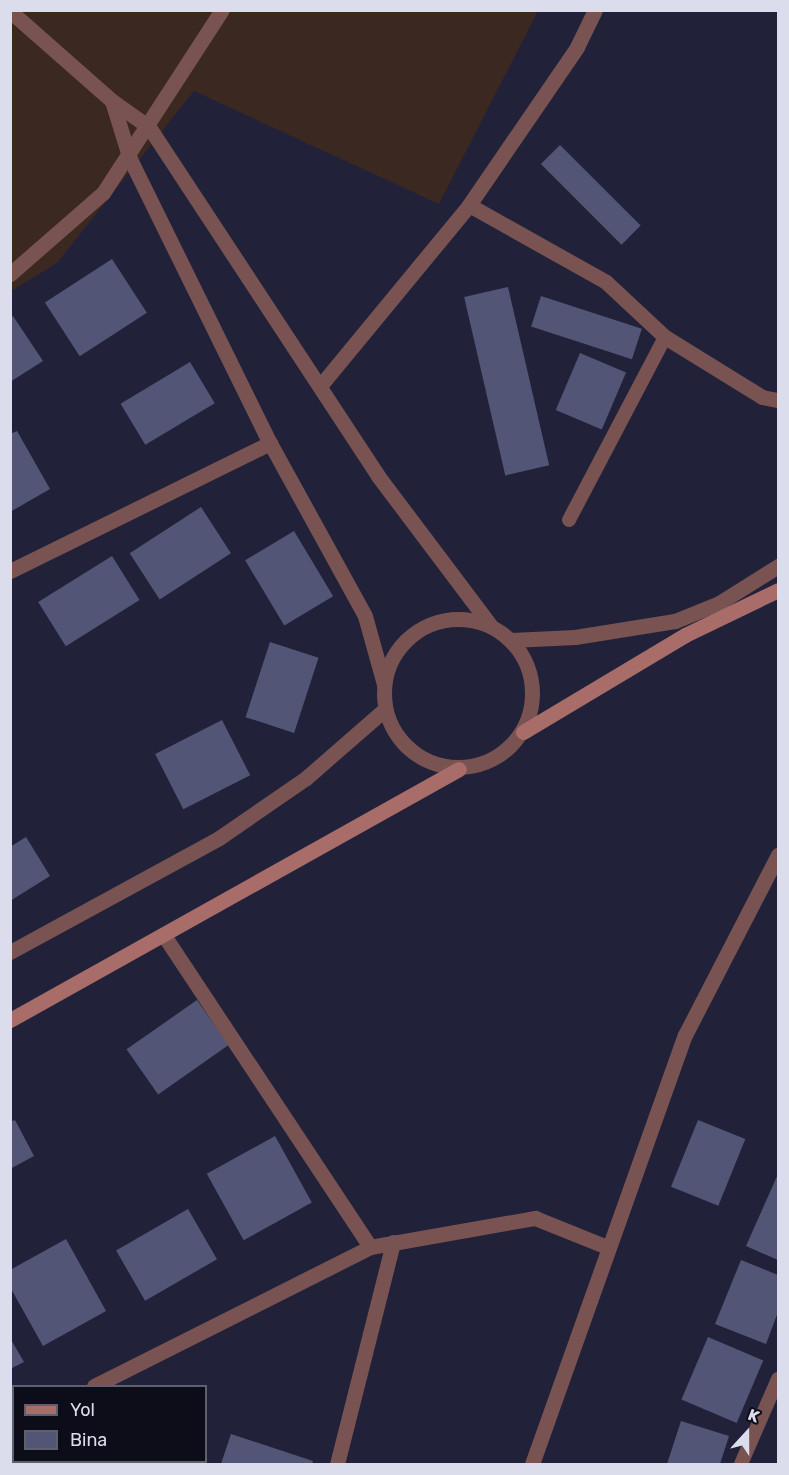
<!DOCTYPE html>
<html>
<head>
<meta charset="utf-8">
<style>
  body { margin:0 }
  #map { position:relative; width:789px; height:1475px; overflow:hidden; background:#21223a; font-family:Rubik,sans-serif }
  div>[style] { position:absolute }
  .industrial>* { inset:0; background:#3a2821 }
  .building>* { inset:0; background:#535576; transform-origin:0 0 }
  .lane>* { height:14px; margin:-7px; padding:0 7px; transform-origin:7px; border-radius:7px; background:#795351 }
  .street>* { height:15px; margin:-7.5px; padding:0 7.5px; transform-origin:7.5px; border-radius:7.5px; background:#795351 }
  .street>.ring { margin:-7.5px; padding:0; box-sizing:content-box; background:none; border:15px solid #795351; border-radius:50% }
  .secondary>* { height:15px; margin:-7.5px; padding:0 7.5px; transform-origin:7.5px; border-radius:7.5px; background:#a86c69 }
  span { translate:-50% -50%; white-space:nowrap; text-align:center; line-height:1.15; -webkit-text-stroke:5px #0c0d18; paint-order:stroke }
  .frame { position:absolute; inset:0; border:12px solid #dbdded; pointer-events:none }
  .legend { position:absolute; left:12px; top:1385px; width:195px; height:78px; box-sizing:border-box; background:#0c0d18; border:2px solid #5f606d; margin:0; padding:8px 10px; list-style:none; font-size:18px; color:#dbdded }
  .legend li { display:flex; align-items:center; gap:12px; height:30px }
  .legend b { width:30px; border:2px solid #5f606d }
  .north { position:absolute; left:717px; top:1403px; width:60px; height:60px; -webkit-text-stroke:4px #0c0d18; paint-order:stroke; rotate:21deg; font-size:16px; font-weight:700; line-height:24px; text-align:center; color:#dbdded }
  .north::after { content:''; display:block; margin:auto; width:21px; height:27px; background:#dbdded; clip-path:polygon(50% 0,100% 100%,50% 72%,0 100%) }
</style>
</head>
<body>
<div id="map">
  <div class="industrial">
    <i style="clip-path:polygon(11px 11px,538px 11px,439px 204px,194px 91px,57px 263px,11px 291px)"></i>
  </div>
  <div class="building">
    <i style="left:560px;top:145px;width:114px;height:27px;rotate:45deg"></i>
    <i style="left:112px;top:259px;width:64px;height:80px;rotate:57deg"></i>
    <i style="left:508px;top:287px;width:183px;height:45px;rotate:77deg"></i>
    <i style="left:541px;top:296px;width:106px;height:32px;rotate:18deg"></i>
    <i style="clip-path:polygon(13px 316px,43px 361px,10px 382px,10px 318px)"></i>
    <i style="left:580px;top:353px;width:50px;height:62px;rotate:23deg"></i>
    <i style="left:190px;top:362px;width:48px;height:81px;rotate:59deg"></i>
    <i style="clip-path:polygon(17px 431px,50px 489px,10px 512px,10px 434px)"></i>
    <i style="left:201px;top:507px;width:55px;height:85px;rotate:57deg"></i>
    <i style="left:294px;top:531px;width:76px;height:57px;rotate:59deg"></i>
    <i style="left:112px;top:556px;width:52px;height:87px;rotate:58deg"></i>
    <i style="left:270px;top:642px;width:51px;height:79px;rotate:18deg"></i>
    <i style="left:222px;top:720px;width:62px;height:75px;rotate:63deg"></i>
    <i style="clip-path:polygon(26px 837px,50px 876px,10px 901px,10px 847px)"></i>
    <i style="left:197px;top:1000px;width:55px;height:86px;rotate:55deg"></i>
    <i style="clip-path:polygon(15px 1120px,34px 1156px,10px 1169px,10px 1122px)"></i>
    <i style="left:698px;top:1120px;width:51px;height:72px;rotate:22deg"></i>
    <i style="left:275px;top:1136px;width:76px;height:78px;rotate:61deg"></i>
    <i style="clip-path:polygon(778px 1174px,778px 1260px,746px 1246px)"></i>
    <i style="left:188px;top:1209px;width:58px;height:83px;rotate:60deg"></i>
    <i style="clip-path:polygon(66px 1239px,106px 1311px,43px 1346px,10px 1287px,10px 1270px)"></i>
    <i style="clip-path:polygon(741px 1260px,778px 1275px,778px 1312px,766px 1344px,715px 1324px)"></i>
    <i style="left:708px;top:1337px;width:60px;height:68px;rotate:23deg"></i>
    <i style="clip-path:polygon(10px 1338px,24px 1362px,10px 1369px)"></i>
    <i style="clip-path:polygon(681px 1421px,729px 1436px,720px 1464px,667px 1464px)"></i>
    <i style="clip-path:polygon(231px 1434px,313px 1461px,312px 1464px,221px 1464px)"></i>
    <i style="clip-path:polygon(111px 1462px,173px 1462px,110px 1464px)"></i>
  </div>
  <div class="lane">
    <i style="left:569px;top:520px;width:207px;rotate:-62.3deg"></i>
    <i style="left:741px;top:1464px;width:93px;rotate:-66.5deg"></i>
  </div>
  <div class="street">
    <i style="left:10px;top:11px;width:136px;rotate:41.4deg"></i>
    <i style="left:112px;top:101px;width:45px;rotate:35.1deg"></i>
    <i style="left:149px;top:127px;width:417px;rotate:56.7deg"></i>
    <i style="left:378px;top:476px;width:188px;rotate:53deg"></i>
    <i style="left:112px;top:101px;width:61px;rotate:72.8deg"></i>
    <i style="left:130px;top:159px;width:317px;rotate:63.8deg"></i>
    <i style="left:270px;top:443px;width:197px;rotate:61.2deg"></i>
    <i style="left:365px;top:616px;width:71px;rotate:74.4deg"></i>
    <i style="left:469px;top:205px;width:157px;rotate:29.3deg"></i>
    <i style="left:606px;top:282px;width:81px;rotate:43deg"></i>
    <i style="left:665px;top:337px;width:114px;rotate:31.7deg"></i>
    <i style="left:762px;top:397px;width:16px;rotate:11deg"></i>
    <i style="left:10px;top:274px;width:123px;rotate:-41.1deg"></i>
    <i style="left:103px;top:193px;width:218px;rotate:-57deg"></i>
    <i style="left:320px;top:386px;width:234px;rotate:-50.5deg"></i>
    <i style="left:469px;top:205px;width:191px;rotate:-55.6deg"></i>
    <i style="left:577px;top:47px;width:41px;rotate:-64.1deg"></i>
    <i style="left:10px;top:571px;width:290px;rotate:-26.2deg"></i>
    <i class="ring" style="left:384px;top:619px;width:133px;height:133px"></i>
    <i style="left:511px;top:640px;width:64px;rotate:-2.7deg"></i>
    <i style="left:575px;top:637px;width:101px;rotate:-9.1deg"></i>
    <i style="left:675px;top:621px;width:48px;rotate:-22.2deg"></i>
    <i style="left:719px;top:603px;width:70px;rotate:-32.1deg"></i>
    <i style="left:165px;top:937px;width:372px;rotate:56.5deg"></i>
    <i style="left:10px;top:952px;width:238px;rotate:-28.6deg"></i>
    <i style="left:219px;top:838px;width:106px;rotate:-34.6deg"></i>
    <i style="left:306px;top:778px;width:105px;rotate:-41.1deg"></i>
    <i style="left:94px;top:1386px;width:309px;rotate:-26.7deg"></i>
    <i style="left:370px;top:1247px;width:168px;rotate:-10deg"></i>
    <i style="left:535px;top:1218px;width:78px;rotate:21.9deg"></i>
    <i style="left:10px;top:1429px;width:4px;rotate:-14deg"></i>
    <i style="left:337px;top:1464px;width:229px;rotate:-75.8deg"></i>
    <i style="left:532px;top:1464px;width:455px;rotate:-70.4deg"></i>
    <i style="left:685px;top:1035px;width:203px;rotate:-62.7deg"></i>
  </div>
  <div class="secondary">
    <i style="left:523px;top:732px;width:189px;rotate:-30.9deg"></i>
    <i style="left:685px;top:635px;width:103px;rotate:-25.8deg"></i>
    <i style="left:10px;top:1020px;width:514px;rotate:-29.21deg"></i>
  </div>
  <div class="frame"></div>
  <ul class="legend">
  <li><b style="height:8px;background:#a86c69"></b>Yol</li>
  <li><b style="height:16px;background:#535576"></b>Bina</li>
  </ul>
  <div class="north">K</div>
</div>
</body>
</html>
